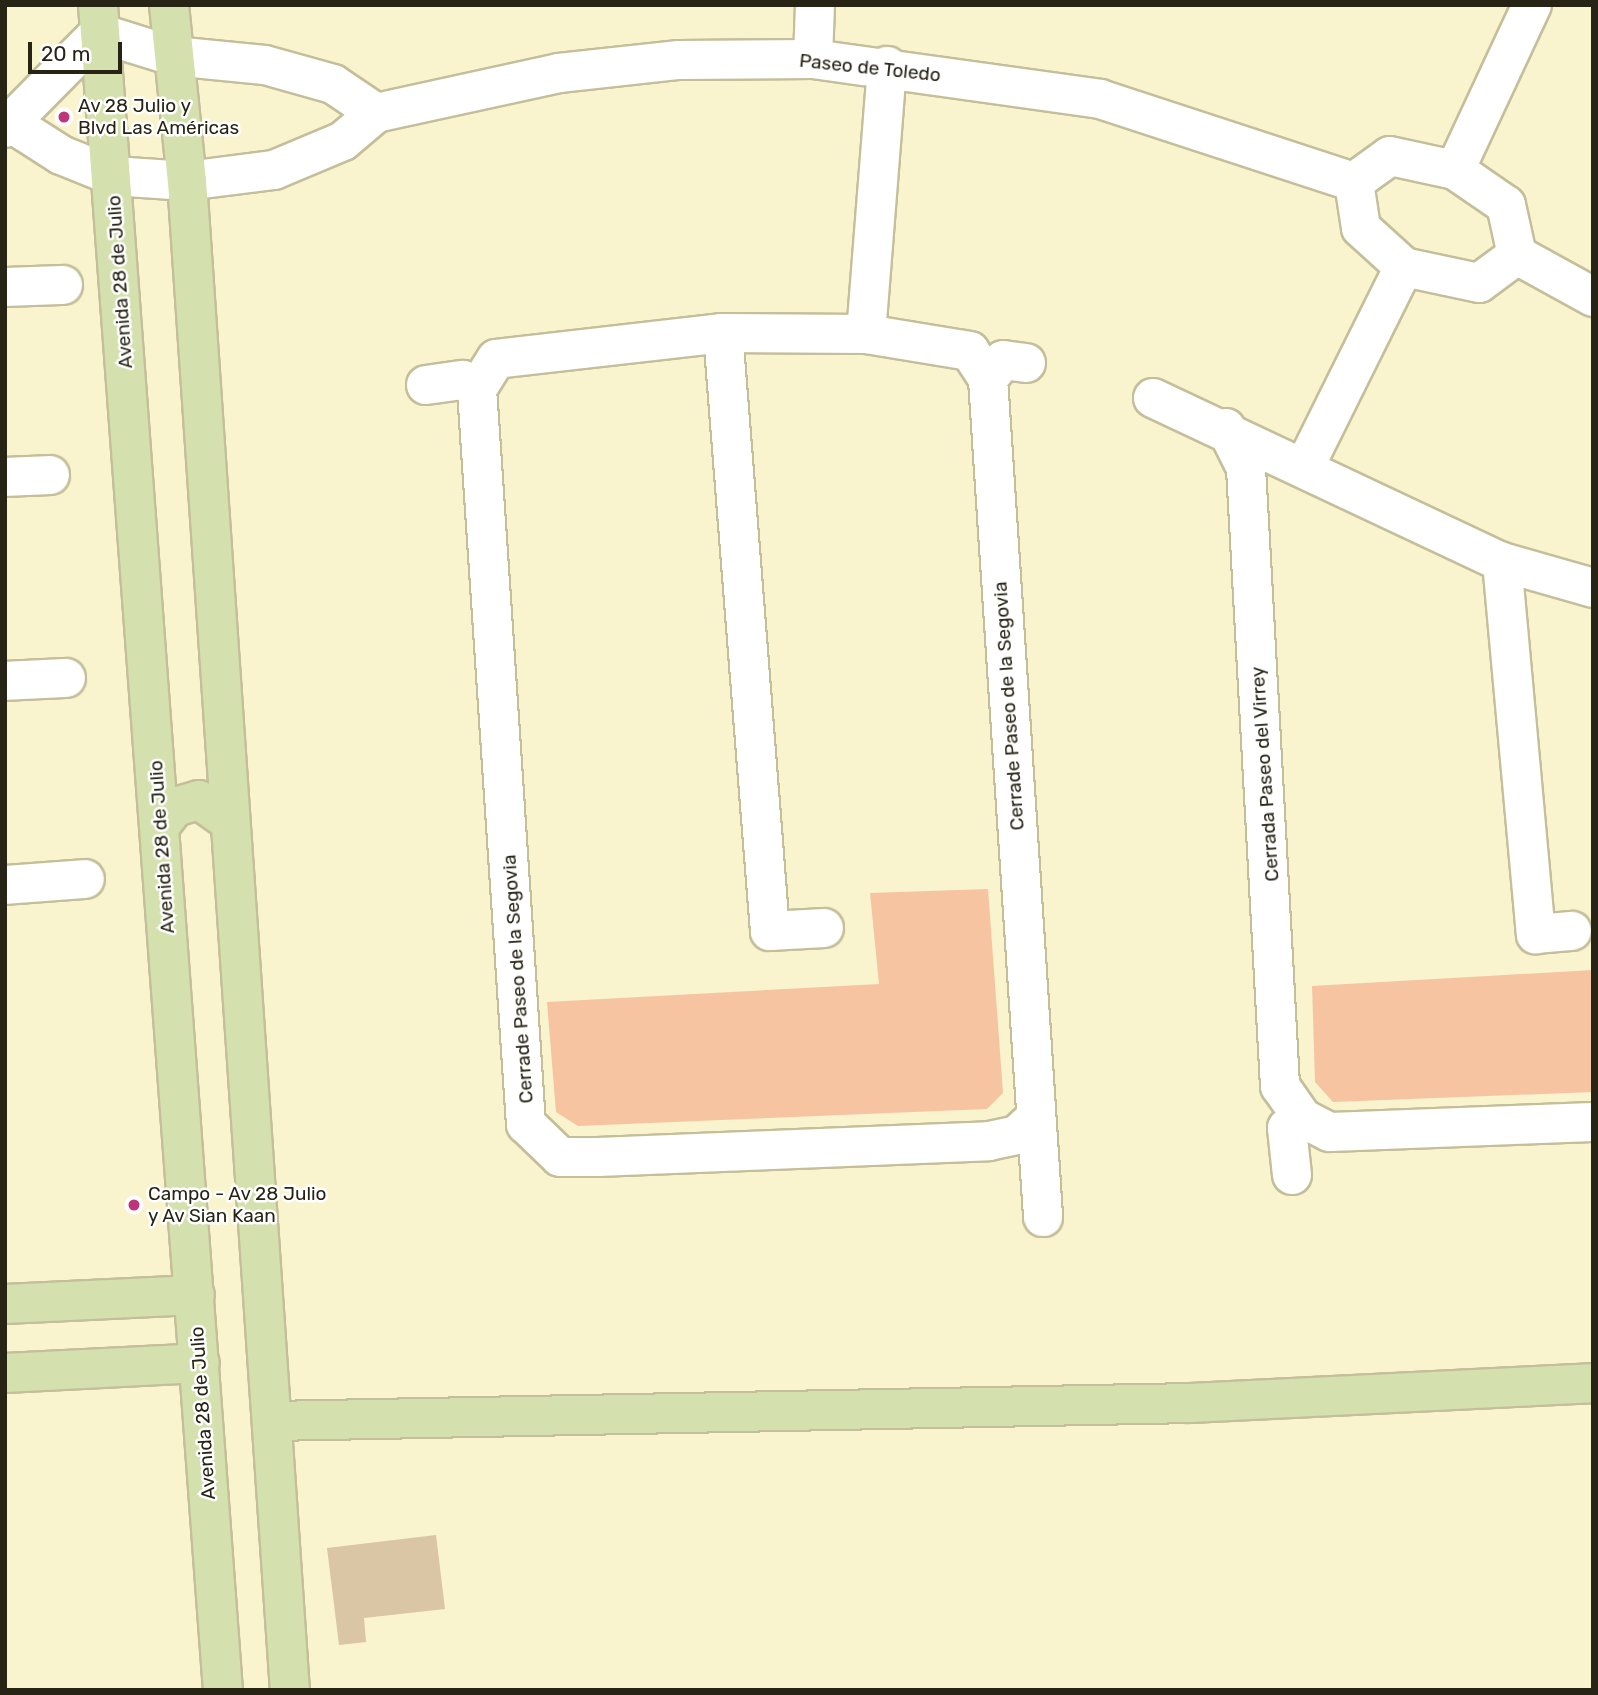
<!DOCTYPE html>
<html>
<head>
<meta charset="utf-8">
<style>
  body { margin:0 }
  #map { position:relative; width:1598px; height:1695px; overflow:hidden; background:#f9f3ce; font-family:Rubik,sans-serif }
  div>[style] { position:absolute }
  .green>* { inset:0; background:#f6c4a1 }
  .building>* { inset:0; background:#dac5a5 }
  .roads { filter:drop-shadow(2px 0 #c4be9a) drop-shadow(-2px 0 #c4be9a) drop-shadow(0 2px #c4be9a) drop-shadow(0 -2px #c4be9a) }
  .minor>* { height:38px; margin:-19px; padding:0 19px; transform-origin:19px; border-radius:19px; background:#fff }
  .major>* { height:38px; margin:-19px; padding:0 19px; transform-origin:19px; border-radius:19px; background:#d4e0ad }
  .dots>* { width:19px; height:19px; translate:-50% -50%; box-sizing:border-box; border:4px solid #fff; border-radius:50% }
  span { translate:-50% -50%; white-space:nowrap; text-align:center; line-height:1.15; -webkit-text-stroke:5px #fff; paint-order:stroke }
  .street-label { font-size:19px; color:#272416 }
  .poi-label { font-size:19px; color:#272416 }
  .left { translate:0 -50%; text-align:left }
  .frame { position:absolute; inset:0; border:7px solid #272416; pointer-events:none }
  .scale { position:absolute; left:28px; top:42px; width:94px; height:32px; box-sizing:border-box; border:4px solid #272416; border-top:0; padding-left:9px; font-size:21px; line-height:24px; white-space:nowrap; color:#272416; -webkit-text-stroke:5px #fff; paint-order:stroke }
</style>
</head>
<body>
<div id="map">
  <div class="green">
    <i style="clip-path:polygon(988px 889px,1003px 1093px,987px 1109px,578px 1126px,556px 1112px,547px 1002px,879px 984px,870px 893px)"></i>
    <i style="clip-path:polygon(1593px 970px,1593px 1092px,1333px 1102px,1315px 1082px,1312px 986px)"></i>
  </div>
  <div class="building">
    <i style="clip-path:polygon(436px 1535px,445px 1609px,364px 1618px,366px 1642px,339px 1645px,327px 1548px)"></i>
  </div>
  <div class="roads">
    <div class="minor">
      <i style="left:813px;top:59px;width:54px;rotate:-87.9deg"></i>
      <i style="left:11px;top:123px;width:59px;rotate:32.6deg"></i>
      <i style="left:61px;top:155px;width:56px;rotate:22deg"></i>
      <i style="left:113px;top:176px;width:74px;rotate:3.9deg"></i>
      <i style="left:187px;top:181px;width:88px;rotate:-7.2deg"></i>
      <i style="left:274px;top:170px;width:75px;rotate:-22.8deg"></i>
      <i style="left:343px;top:141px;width:43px;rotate:-40.3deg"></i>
      <i style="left:376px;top:113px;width:187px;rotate:-12.3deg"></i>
      <i style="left:559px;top:73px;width:121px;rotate:-6.2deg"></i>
      <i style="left:679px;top:60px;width:134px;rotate:-0.4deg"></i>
      <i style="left:813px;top:59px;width:290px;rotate:7.9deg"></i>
      <i style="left:1100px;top:99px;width:267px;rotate:18.1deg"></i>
      <i style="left:5px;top:128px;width:134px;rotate:-45.3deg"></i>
      <i style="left:99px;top:33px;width:77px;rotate:17.3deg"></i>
      <i style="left:173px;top:56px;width:92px;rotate:5.6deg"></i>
      <i style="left:265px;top:65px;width:71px;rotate:15.6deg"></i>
      <i style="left:333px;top:84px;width:52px;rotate:34deg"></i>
      <i style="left:1390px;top:156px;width:66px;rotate:12.2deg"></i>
      <i style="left:1455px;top:170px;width:62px;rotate:34.5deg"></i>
      <i style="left:1506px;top:205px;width:51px;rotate:77.6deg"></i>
      <i style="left:1517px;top:255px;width:47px;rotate:143.6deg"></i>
      <i style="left:1479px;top:283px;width:77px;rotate:-168deg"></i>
      <i style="left:1404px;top:267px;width:58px;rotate:-137.8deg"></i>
      <i style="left:1361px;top:228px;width:47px;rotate:-98.7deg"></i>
      <i style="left:1354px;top:182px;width:44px;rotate:-35.8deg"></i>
      <i style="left:1455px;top:170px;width:182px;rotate:-65deg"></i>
      <i style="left:1517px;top:255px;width:87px;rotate:28.9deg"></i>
      <i style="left:5px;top:287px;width:58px;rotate:-2deg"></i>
      <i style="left:723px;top:333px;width:600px;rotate:85.51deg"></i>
      <i style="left:770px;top:931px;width:54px;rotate:-3.2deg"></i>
      <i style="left:866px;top:334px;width:269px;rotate:-85.5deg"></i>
      <i style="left:1026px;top:363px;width:23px;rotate:-173deg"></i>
      <i style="left:1003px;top:360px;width:24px;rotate:128deg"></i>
      <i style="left:988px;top:379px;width:33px;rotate:-123deg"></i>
      <i style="left:970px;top:351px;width:105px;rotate:-170.7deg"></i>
      <i style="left:866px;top:334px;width:143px;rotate:-179.6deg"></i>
      <i style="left:723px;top:333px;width:228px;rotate:173.5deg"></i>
      <i style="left:496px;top:359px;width:36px;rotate:122deg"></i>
      <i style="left:477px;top:389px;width:737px;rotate:86.19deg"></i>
      <i style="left:526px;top:1124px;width:47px;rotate:44.1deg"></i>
      <i style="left:560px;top:1157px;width:38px"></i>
      <i style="left:598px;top:1157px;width:391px;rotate:-2.3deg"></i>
      <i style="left:989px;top:1141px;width:29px;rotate:-12deg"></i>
      <i style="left:1017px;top:1135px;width:25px;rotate:-43deg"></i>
      <i style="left:988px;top:379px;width:840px;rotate:86.24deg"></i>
      <i style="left:426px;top:385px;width:37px;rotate:-8deg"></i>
      <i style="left:463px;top:380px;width:17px;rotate:33deg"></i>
      <i style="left:1153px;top:398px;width:386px;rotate:25.2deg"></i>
      <i style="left:1502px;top:562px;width:95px;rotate:15.9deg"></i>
      <i style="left:1226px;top:428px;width:45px;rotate:63.4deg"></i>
      <i style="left:1246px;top:468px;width:619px;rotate:86.85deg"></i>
      <i style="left:1280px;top:1086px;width:39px;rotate:55deg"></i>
      <i style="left:1302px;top:1118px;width:31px;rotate:27deg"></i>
      <i style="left:1330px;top:1132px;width:263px;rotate:-2.2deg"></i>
      <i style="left:1305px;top:466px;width:222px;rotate:-63.6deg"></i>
      <i style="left:5px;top:477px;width:45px;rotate:-2.5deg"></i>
      <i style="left:1502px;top:562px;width:374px;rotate:84.8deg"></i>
      <i style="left:1536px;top:934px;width:36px;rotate:-5deg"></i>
      <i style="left:5px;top:681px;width:61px;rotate:-2.8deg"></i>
      <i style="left:5px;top:885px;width:80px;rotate:-4.3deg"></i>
      <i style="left:1292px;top:1175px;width:47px;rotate:-96.1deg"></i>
      <i style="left:1287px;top:1128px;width:18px;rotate:-34deg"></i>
    </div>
    <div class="major">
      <i style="left:98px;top:5px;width:1690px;rotate:85.76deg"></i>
      <i style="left:169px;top:5px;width:177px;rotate:84.2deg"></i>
      <i style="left:187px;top:181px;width:1513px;rotate:86.1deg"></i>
      <i style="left:160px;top:826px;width:24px;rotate:-52deg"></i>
      <i style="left:175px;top:807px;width:25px;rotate:-16deg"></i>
      <i style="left:199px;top:800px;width:37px;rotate:35deg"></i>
      <i style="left:5px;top:1304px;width:190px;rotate:-2.7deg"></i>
      <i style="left:5px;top:1373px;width:195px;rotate:-2.9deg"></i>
      <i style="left:272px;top:1421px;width:917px;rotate:-1.12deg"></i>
      <i style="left:1189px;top:1403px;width:404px;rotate:-2.8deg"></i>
    </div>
  </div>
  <div class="dots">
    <i style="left:64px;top:117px;background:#bc3679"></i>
    <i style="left:134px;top:1205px;background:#bc3679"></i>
  </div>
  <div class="street-label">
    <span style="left:870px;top:68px;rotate:6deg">Paseo de Toledo</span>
    <span style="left:120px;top:282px;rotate:-94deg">Avenida 28 de Julio</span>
    <span style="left:1009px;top:706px;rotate:-94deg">Cerrade Paseo de la Segovia</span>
    <span style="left:1265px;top:774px;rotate:-94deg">Cerrada Paseo del Virrey</span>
    <span style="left:162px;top:847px;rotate:-94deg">Avenida 28 de Julio</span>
    <span style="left:518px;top:979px;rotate:-94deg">Cerrade Paseo de la Segovia</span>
    <span style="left:203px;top:1413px;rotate:-94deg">Avenida 28 de Julio</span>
  </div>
  <div class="poi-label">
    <span class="left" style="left:78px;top:117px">Av 28 Julio y<br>Blvd Las Américas</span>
    <span class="left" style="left:148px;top:1205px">Campo - Av 28 Julio<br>y Av Sian Kaan</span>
  </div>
  <div class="frame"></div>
  <div class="scale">20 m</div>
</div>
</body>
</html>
